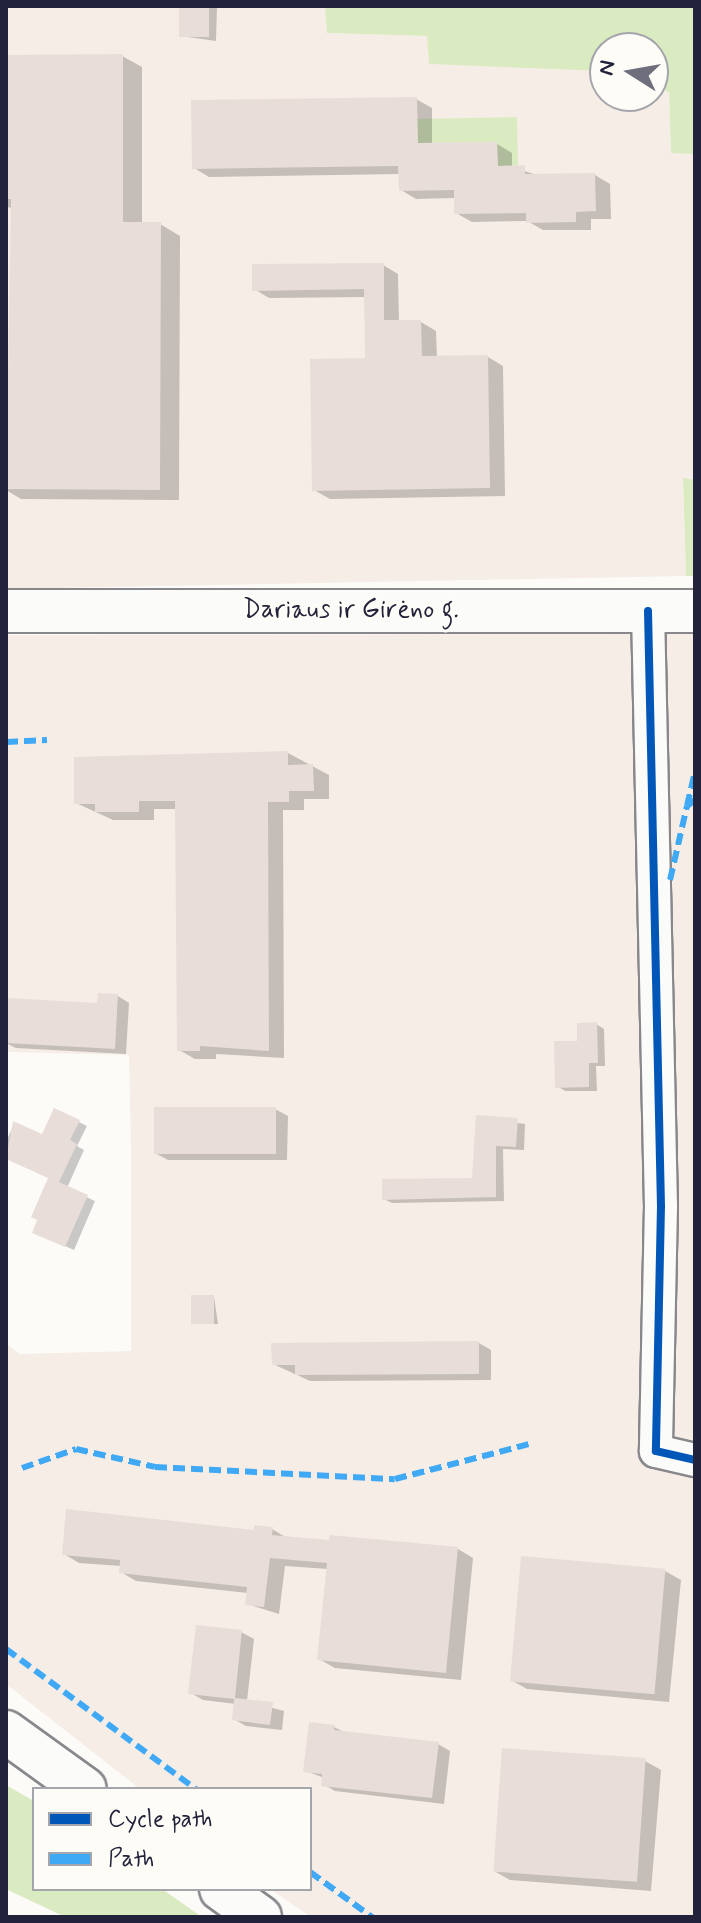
<!DOCTYPE html>
<html>
<head>
<meta charset="utf-8">
<style>
  body { margin:0 }
  #map { position:relative; width:701px; height:1923px; overflow:hidden; background:#fcfbf8; font-family:Mynerve,sans-serif }
  div>[style] { position:absolute }
  .built>* { inset:0; background:#f6ede6 }
  .green>* { inset:0; background:#daebc2 }
  .shadow>* { inset:0; background:#0003 }
  .building>* { inset:0; background:#e8ddd8; transform-origin:0 0 }
  .roads { filter:drop-shadow(2px 0 #88888c) drop-shadow(-2px 0 #88888c) drop-shadow(0 2px #88888c) drop-shadow(0 -2px #88888c) }
  .minor>* { height:32px; margin:-16px; padding:0 16px; transform-origin:16px; border-radius:16px; background:#fbfbf9 }
  .major>* { height:42px; margin:-21px; padding:0 21px; transform-origin:21px; border-radius:21px; background:#fbfbf9 }
  .quiet>* { height:6px; margin-top:-3px; transform-origin:0; background:repeating-linear-gradient(90deg,#3fa9f5 0 12px,transparent 0 18px) }
  .cycleway>* { height:8px; margin:-4px; padding:0 4px; transform-origin:4px; border-radius:4px; background:#0057b8 }
  span { translate:-50% -50%; white-space:nowrap; text-align:center; line-height:1.15; -webkit-text-stroke:6px #fdfcf7; paint-order:stroke }
  .street-label { font-size:26px; color:#22223b }
  .frame { position:absolute; inset:0; border:8px solid #22223b; pointer-events:none }
  .legend { position:absolute; left:32px; top:1787px; width:280px; height:104px; box-sizing:border-box; background:#fdfcf7; border:2px solid #a5a5ac; margin:0; padding:10px 14px; list-style:none; font-size:24px; color:#22223b }
  .legend li { display:flex; align-items:center; gap:16px; height:40px }
  .legend b { width:40px; border:2px solid #a5a5ac }
  .north { position:absolute; left:589px; top:32px; width:80px; height:80px; box-sizing:border-box; background:#fdfcf7; border:2px solid #a5a5ac; border-radius:50%; rotate:281deg; font-size:22px; font-weight:700; line-height:32px; text-align:center; color:#22223b }
  .north::after { content:''; display:block; margin:auto; width:28px; height:36px; background:#6e6e7d; clip-path:polygon(50% 0,100% 100%,50% 72%,0 100%) }
</style>
</head>
<body>
<div id="map">
  <div class="built">
    <i style="clip-path:polygon(6px 6px,325px 6px,328px 33px,428px 36px,429px 64px,593px 67px,605px 71px,605px 96px,653px 96px,653px 86px,669px 92px,671px 152px,695px 154px,695px 480px,683px 479px,686px 576px,6px 589px)"></i>
    <i style="clip-path:polygon(695px 634px,695px 1917px,311px 1917px,270px 1889px,310px 1889px,310px 1789px,140px 1789px,6px 1684px,6px 1343px,20px 1354px,131px 1351px,131px 1150px,129px 1055px,6px 1052px,6px 635px)"></i>
  </div>
  <div class="green">
    <i style="clip-path:polygon(325px 6px,695px 6px,695px 154px,671px 153px,669px 92px,653px 86px,653px 48px,605px 48px,605px 71px,429px 64px,427px 36px,327px 33px)"></i>
    <i style="clip-path:polygon(517px 117px,518px 165px,498px 166px,497px 142px,417px 143px,417px 119px)"></i>
    <i style="clip-path:polygon(683px 478px,695px 480px,695px 576px,686px 576px)"></i>
    <i style="clip-path:polygon(6px 1785px,34px 1801px,34px 1889px,162px 1889px,202px 1917px,65px 1917px,6px 1889px)"></i>
  </div>
  <div class="shadow">
    <i style="clip-path:polygon(181px 6px,217px 6px,216px 41px,180px 36px)"></i>
    <i style="clip-path:polygon(122px 56px,142px 67px,142px 224px,160px 224px,180px 236px,179px 500px,21px 499px,6px 490px,13px 209px,6px 206px,6px 57px)"></i>
    <i style="clip-path:polygon(416px 99px,432px 108px,432px 145px,497px 144px,512px 153px,512px 167px,540px 176px,595px 175px,610px 184px,611px 219px,591px 219px,591px 230px,543px 230px,527px 221px,472px 222px,456px 213px,456px 198px,416px 199px,401px 190px,401px 174px,209px 177px,194px 168px)"></i>
    <i style="clip-path:polygon(383px 265px,398px 274px,399px 322px,421px 322px,436px 331px,437px 358px,488px 357px,503px 366px,505px 496px,330px 499px,314px 490px,368px 359px,366px 297px,269px 298px,254px 289px)"></i>
    <i style="clip-path:polygon(288px 753px,329px 775px,329px 799px,304px 799px,304px 810px,283px 810px,284px 1058px,216px 1054px,216px 1059px,195px 1059px,179px 1050px,177px 809px,154px 809px,154px 820px,113px 820px,76px 803px)"></i>
    <i style="clip-path:polygon(118px 996px,129px 1003px,126px 1054px,16px 1048px,6px 1043px)"></i>
    <i style="clip-path:polygon(596px 1024px,604px 1029px,605px 1066px,596px 1066px,597px 1091px,565px 1091px,557px 1086px,579px 1043px)"></i>
    <i style="clip-path:polygon(275px 1109px,288px 1116px,287px 1160px,168px 1160px,155px 1153px)"></i>
    <i style="clip-path:polygon(478px 1117px,525px 1124px,524px 1150px,503px 1149px,504px 1201px,392px 1203px,384px 1199px,473px 1180px)"></i>
    <i style="clip-path:polygon(79px 1122px,87px 1126px,77px 1146px,84px 1150px,67px 1188px,95px 1201px,74px 1250px,42px 1236px,50px 1178px,6px 1158px,6px 1142px,14px 1124px,43px 1136px)"></i>
    <i style="clip-path:polygon(214px 1297px,218px 1324px,195px 1323px)"></i>
    <i style="clip-path:polygon(479px 1343px,491px 1350px,491px 1380px,310px 1381px,273px 1364px)"></i>
    <i style="clip-path:polygon(272px 1529px,287px 1538px,458px 1549px,473px 1558px,461px 1680px,335px 1668px,319px 1659px,328px 1569px,285px 1566px,279px 1614px,247px 1604px,248px 1593px,136px 1581px,121px 1572px,121px 1566px,79px 1563px,64px 1554px)"></i>
    <i style="clip-path:polygon(523px 1558px,665px 1571px,681px 1580px,669px 1702px,527px 1689px,511px 1680px)"></i>
    <i style="clip-path:polygon(241px 1632px,254px 1639px,247px 1701px,284px 1711px,282px 1730px,246px 1726px,234px 1719px,236px 1704px,203px 1700px,191px 1693px)"></i>
    <i style="clip-path:polygon(334px 1727px,346px 1733px,438px 1744px,450px 1751px,444px 1804px,335px 1791px,323px 1784px,324px 1778px,306px 1771px)"></i>
    <i style="clip-path:polygon(645px 1761px,661px 1770px,651px 1891px,510px 1880px,494px 1871px)"></i>
  </div>
  <div class="building">
    <i style="left:179px;top:6px;width:30px;height:31px"></i>
    <i style="clip-path:polygon(123px 54px,123px 222px,161px 222px,160px 490px,6px 489px,11px 199px,6px 199px,6px 55px)"></i>
    <i style="clip-path:polygon(417px 97px,418px 143px,497px 142px,498px 166px,525px 165px,525px 174px,595px 173px,596px 211px,576px 212px,576px 222px,526px 223px,526px 213px,454px 214px,454px 190px,399px 191px,398px 166px,192px 169px,191px 100px)"></i>
    <i style="clip-path:polygon(384px 263px,384px 320px,421px 320px,422px 356px,488px 355px,490px 488px,312px 491px,310px 359px,365px 358px,364px 289px,252px 291px,252px 264px)"></i>
    <i style="clip-path:polygon(288px 751px,288px 765px,313px 764px,314px 791px,289px 791px,289px 802px,268px 802px,269px 1051px,200px 1046px,200px 1051px,177px 1051px,175px 801px,139px 801px,139px 812px,95px 812px,95px 804px,74px 804px,74px 757px)"></i>
    <i style="clip-path:polygon(98px 993px,118px 994px,115px 1049px,6px 1043px,6px 998px,97px 1003px)"></i>
    <i style="clip-path:polygon(597px 1022px,598px 1063px,589px 1063px,589px 1087px,555px 1088px,554px 1041px,577px 1041px,577px 1023px)"></i>
    <i style="left:154px;top:1107px;width:122px;height:47px"></i>
    <i style="clip-path:polygon(54px 1108px,80px 1120px,70px 1140px,77px 1144px,59px 1182px,88px 1195px,65px 1247px,32px 1233px,37px 1220px,31px 1217px,48px 1178px,6px 1159px,13px 1121px,42px 1134px)"></i>
    <i style="clip-path:polygon(476px 1115px,518px 1118px,516px 1147px,496px 1146px,496px 1197px,382px 1200px,382px 1179px,472px 1178px)"></i>
    <i style="left:191px;top:1295px;width:23px;height:29px"></i>
    <i style="clip-path:polygon(479px 1341px,479px 1374px,295px 1375px,295px 1365px,272px 1365px,271px 1343px)"></i>
    <i style="clip-path:polygon(66px 1509px,254px 1530px,254px 1525px,273px 1527px,272px 1535px,329px 1540px,330px 1535px,458px 1547px,446px 1673px,317px 1660px,327px 1563px,270px 1558px,264px 1607px,245px 1605px,247px 1587px,119px 1573px,120px 1560px,62px 1555px)"></i>
    <i style="left:521px;top:1556px;width:145px;height:126px;rotate:5deg"></i>
    <i style="clip-path:polygon(196px 1625px,242px 1630px,235px 1698px,273px 1702px,270px 1725px,232px 1720px,234px 1699px,188px 1694px)"></i>
    <i style="clip-path:polygon(309px 1722px,335px 1725px,334px 1730px,439px 1742px,432px 1798px,321px 1786px,322px 1774px,303px 1772px)"></i>
    <i style="left:502px;top:1748px;width:144px;height:124px;rotate:4deg"></i>
  </div>
  <div class="roads">
    <div class="minor">
      <i style="left:648px;top:611px;width:595px;rotate:88.75deg"></i>
      <i style="left:661px;top:1206px;width:245px;rotate:91.2deg"></i>
      <i style="left:656px;top:1451px;width:40px;rotate:13deg"></i>
    </div>
    <div class="major">
      <i style="left:6px;top:611px;width:689px"></i>
      <i style="left:6px;top:1732px;width:97px;rotate:35.8deg"></i>
      <i style="left:221px;top:1889px;width:48px;rotate:35.7deg"></i>
    </div>
  </div>
  <div class="quiet">
    <i style="left:6px;top:742px;width:41px;rotate:-2.8deg"></i>
    <i style="left:687px;top:806px;width:35px;rotate:-77deg"></i>
    <i style="left:670px;top:880px;width:76px;rotate:-77.1deg"></i>
    <i style="left:687px;top:806px;width:10px;rotate:-37deg"></i>
    <i style="left:22px;top:1468px;width:57px;rotate:-19.4deg"></i>
    <i style="left:76px;top:1449px;width:81px;rotate:12.8deg"></i>
    <i style="left:155px;top:1467px;width:240px;rotate:2.9deg"></i>
    <i style="left:395px;top:1479px;width:138px;rotate:-14.6deg"></i>
    <i style="left:6px;top:1649px;width:236px;rotate:36.4deg"></i>
    <i style="left:310px;top:1872px;width:77px;rotate:36deg"></i>
  </div>
  <div class="cycleway">
    <i style="left:648px;top:611px;width:595px;rotate:88.75deg"></i>
    <i style="left:661px;top:1206px;width:245px;rotate:91.2deg"></i>
    <i style="left:656px;top:1451px;width:40px;rotate:13deg"></i>
  </div>
  <div class="street-label">
    <span style="left:351px;top:611px">Dariaus ir Girėno g.</span>
  </div>
  <div class="frame"></div>
  <ul class="legend">
  <li><b style="height:10px;background:#0057b8"></b>Cycle path</li>
  <li><b style="height:10px;background:#3fa9f5"></b>Path</li>
  </ul>
  <div class="north">N</div>
</div>
</body>
</html>
